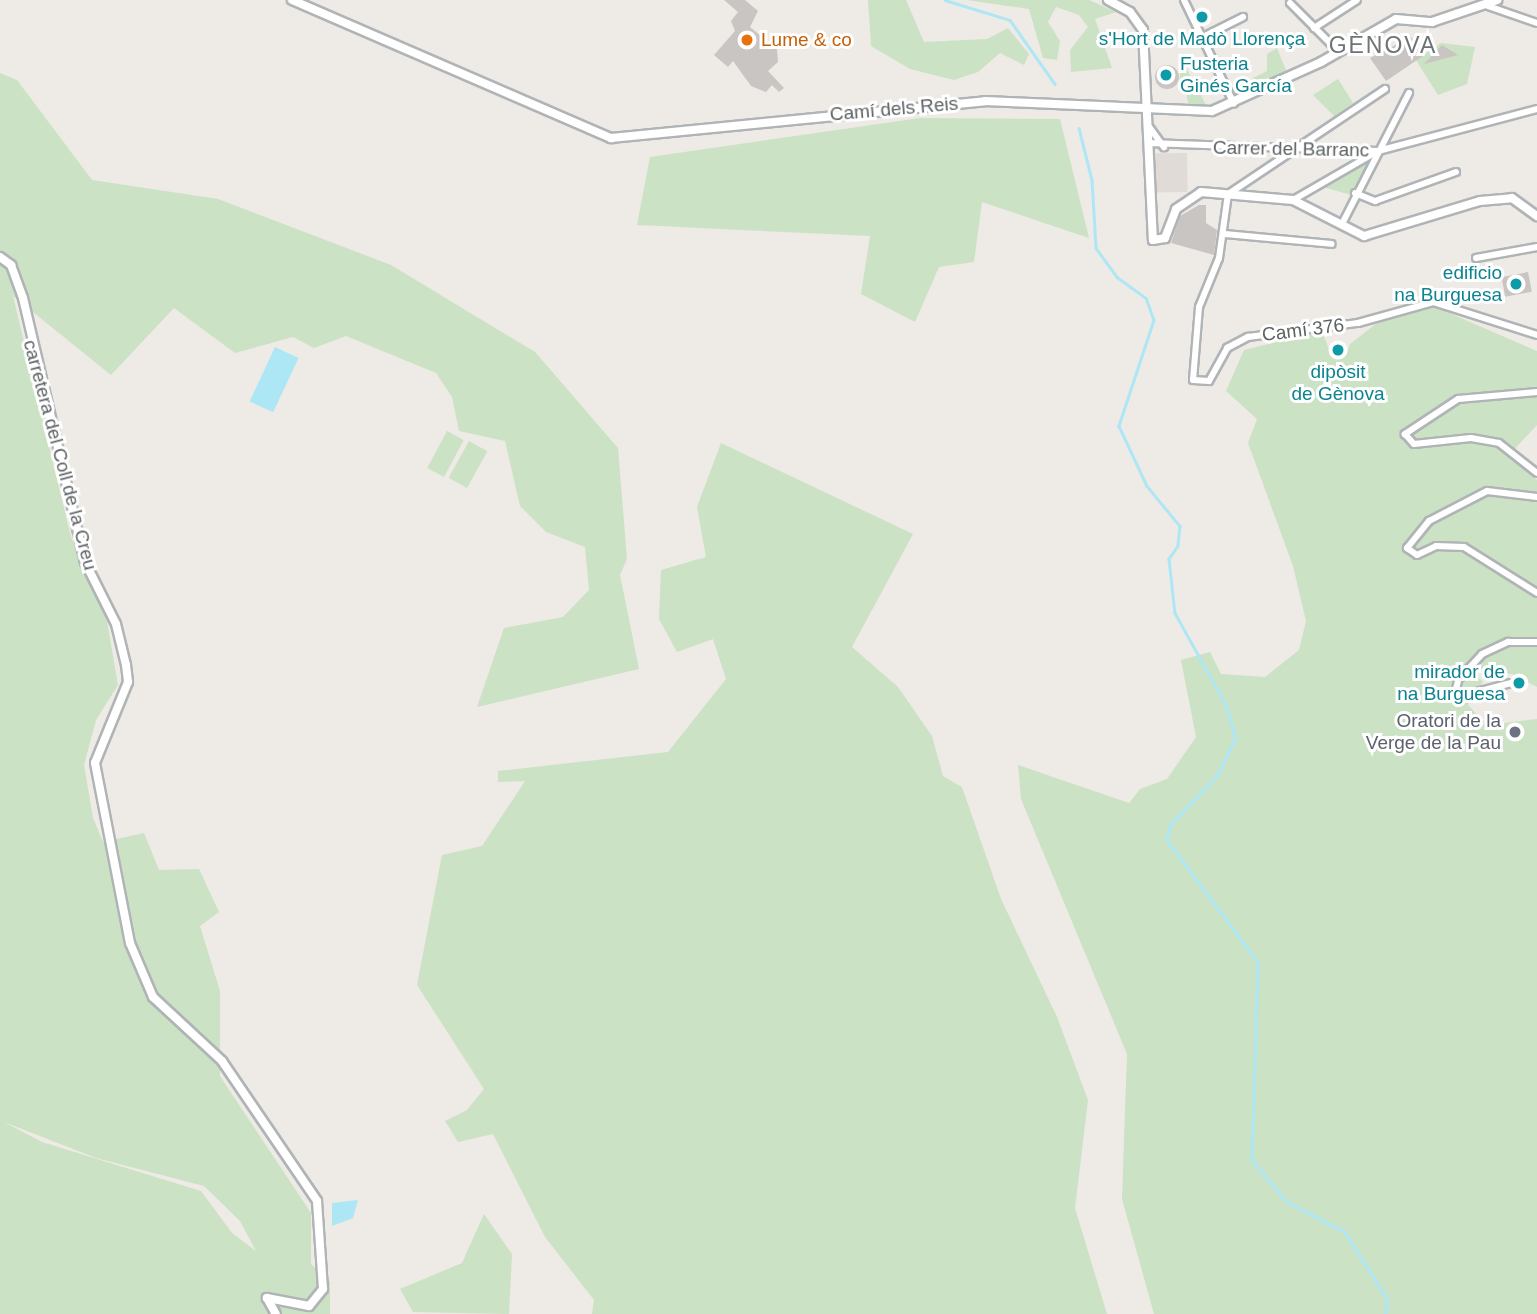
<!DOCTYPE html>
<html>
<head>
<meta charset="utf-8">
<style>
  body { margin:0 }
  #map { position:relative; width:1537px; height:1314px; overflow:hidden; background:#eeeae5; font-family:Helvetica,sans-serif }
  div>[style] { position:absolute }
  .education>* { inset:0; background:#e0dbd7; transform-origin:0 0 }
  .green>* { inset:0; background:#cbe2c4; transform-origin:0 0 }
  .water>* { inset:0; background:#ade7f6; transform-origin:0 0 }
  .stream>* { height:2.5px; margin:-1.25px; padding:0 1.25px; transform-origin:1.25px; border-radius:1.25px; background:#ade7f6 }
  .building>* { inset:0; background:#c9c5c2; transform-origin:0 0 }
  .round { border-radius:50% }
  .roads { filter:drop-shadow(2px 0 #b0b4b6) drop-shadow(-2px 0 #b0b4b6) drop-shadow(0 2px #b0b4b6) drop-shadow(0 -2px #b0b4b6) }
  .minor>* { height:6px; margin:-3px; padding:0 3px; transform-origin:3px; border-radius:3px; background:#fff }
  .tertiary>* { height:8px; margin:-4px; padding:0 4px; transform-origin:4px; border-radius:4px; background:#fff }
  .dots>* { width:19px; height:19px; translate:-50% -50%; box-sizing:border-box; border:4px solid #fff; border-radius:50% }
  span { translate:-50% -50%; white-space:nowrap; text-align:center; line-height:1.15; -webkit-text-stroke:6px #fff; paint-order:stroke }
  .culture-label { font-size:19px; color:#0d838f }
  .left { translate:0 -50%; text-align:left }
  .right { translate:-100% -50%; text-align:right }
  .food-label { font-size:19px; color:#c56008 }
  .street-label { font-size:19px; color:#5d6264 }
  .worship-label { font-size:19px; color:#5b616d }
  .quarter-label { font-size:23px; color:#6e7476; letter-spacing:2px }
</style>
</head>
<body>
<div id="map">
  <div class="education">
    <i style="left:1187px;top:153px;width:39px;height:34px;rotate:89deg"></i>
  </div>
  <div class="green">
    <i style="clip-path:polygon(868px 0,906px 0,924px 42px,987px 39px,1008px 28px,1029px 54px,1024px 65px,1000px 53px,978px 72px,954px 80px,910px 69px,871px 46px)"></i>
    <i style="clip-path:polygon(967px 0,1089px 0,1116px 12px,1095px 19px,1112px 68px,1071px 72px,1070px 50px,1088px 27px,1079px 15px,1056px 7px,1048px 22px,1060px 41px,1057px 60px,1043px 58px,1029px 9px)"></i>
    <i style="clip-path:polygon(1441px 43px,1475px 47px,1467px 84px,1438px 95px,1416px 60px)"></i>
    <i style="clip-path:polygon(1277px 48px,1287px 73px,1258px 88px,1253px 78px,1267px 71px,1267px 54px)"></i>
    <i style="clip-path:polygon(1181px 58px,1207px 107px,1189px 107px,1185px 88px,1179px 92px)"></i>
    <i style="clip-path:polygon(evenodd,0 73px,17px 80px,92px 180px,218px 199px,391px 265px,535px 352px,618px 448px,627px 559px,620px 575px,639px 669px,477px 707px,504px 628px,563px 617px,589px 590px,585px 547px,546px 532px,520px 506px,505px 441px,459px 431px,452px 397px,436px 373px,346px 336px,314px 348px,293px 337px,235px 353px,174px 308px,111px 375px,13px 296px,71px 537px,107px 621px,118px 685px,96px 720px,84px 765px,93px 818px,103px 842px,144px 833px,159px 870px,199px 869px,219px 912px,200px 926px,220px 991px,220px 1076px,311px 1213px,311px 1264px,330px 1282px,330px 1314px,0 1314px,0 73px,4px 1122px,96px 1158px,204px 1186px,240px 1221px,256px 1251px,232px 1233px,201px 1191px,42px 1142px,4px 1122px)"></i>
    <i style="clip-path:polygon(1338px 79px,1353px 103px,1334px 116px,1313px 95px)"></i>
    <i style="clip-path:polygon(920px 118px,1060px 119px,1089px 238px,982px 202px,974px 262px,939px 267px,915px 322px,861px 294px,870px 236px,637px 225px,650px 157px)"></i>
    <i style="clip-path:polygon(1364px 160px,1369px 161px,1351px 195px,1323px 187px)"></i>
    <i style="clip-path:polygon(1433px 306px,1537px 351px,1537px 425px,1510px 454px,1537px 480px,1537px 687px,1512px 674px,1473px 672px,1483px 682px,1468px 705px,1487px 725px,1537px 719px,1537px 1314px,1154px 1314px,1122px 1199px,1127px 1054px,1021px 799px,1018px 765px,1129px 803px,1140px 789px,1167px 779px,1196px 737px,1181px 660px,1210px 652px,1221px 674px,1265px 677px,1299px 650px,1306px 621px,1293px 566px,1248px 443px,1257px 419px,1226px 391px,1244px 350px,1322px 331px,1332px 357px,1346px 356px,1350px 344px,1377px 323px)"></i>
    <i style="left:447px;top:431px;width:19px;height:42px;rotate:28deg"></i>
    <i style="left:469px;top:441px;width:21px;height:42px;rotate:29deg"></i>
    <i style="clip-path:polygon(721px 443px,913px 534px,852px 647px,898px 687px,932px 736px,943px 776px,962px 787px,1001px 899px,1057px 1017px,1088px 1100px,1075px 1208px,1107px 1314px,592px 1314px,594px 1300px,545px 1237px,493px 1134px,458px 1142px,445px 1121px,467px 1110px,484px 1089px,417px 985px,442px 855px,482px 846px,525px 781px,498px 782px,498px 771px,668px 752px,726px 679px,713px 639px,677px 652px,659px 619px,661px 570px,706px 557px,697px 507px)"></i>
    <i style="clip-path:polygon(484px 1214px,512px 1254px,509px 1314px,413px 1312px,400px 1289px,462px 1263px)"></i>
  </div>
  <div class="water">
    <i style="left:275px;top:347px;width:26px;height:60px;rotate:25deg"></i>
    <i style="clip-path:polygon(358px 1200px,353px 1218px,332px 1226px,332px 1203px)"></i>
  </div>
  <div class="stream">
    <i style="left:945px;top:0;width:68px;rotate:17.1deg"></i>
    <i style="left:1010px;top:20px;width:78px;rotate:54.9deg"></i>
    <i style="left:1079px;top:128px;width:54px;rotate:76deg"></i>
    <i style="left:1092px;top:180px;width:68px;rotate:86.6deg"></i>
    <i style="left:1096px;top:248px;width:36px;rotate:54deg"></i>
    <i style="left:1117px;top:277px;width:36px;rotate:36deg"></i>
    <i style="left:1146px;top:298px;width:23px;rotate:70deg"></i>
    <i style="left:1154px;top:320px;width:112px;rotate:108.3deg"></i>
    <i style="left:1119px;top:426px;width:66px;rotate:65deg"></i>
    <i style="left:1147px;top:486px;width:52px;rotate:50.5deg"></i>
    <i style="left:1180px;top:526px;width:20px;rotate:96deg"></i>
    <i style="left:1178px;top:546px;width:16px;rotate:125deg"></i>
    <i style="left:1169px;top:559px;width:54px;rotate:83.7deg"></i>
    <i style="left:1175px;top:613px;width:107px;rotate:61deg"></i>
    <i style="left:1227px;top:707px;width:32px;rotate:74deg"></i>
    <i style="left:1236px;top:738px;width:41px;rotate:115.9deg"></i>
    <i style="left:1218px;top:775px;width:70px;rotate:133.3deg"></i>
    <i style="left:1170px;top:826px;width:14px;rotate:102deg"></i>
    <i style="left:1167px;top:840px;width:152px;rotate:53.3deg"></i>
    <i style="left:1258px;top:962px;width:198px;rotate:91.7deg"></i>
    <i style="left:1252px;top:1160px;width:53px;rotate:50.3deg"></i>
    <i style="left:1286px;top:1201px;width:67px;rotate:27.7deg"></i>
    <i style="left:1345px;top:1232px;width:80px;rotate:57.7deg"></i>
    <i style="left:1388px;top:1300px;width:14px;rotate:102deg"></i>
  </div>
  <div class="building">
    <i style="clip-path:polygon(724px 0,745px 0,758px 11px,750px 27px,777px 49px,778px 62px,768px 71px,784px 88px,779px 92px,772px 85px,766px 92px,751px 86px,733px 61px,728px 67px,714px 55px,735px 31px,731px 21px,738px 12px)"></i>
    <i style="clip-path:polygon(1411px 37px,1423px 56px,1386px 81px,1370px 58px)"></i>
    <i style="clip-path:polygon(1442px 45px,1458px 55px,1424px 64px)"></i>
    <i class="round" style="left:1155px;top:65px;width:24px;height:24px"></i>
    <i style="clip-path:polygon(1199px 205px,1206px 205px,1206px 223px,1217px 230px,1214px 255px,1171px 243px,1180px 216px)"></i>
    <i style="left:1528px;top:272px;width:20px;height:27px;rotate:79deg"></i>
  </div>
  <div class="roads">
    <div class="minor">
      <i style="left:1184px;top:0;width:115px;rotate:64.3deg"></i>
      <i style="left:1290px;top:3px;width:69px;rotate:45deg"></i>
      <i style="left:1485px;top:5px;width:55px;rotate:19.1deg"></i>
      <i style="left:1314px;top:28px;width:51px;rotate:-33.1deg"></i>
      <i style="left:1201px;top:38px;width:47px;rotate:-26.6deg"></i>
      <i style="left:1385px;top:89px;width:189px;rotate:146.2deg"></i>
      <i style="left:1228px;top:194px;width:65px;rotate:98deg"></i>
      <i style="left:1219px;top:258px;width:53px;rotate:112.2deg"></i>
      <i style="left:1199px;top:307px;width:73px;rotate:94.7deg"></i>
      <i style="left:1193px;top:380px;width:16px;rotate:4deg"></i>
      <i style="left:1209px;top:381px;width:38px;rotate:-61deg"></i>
      <i style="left:1227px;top:348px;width:24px;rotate:-28deg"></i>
      <i style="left:1248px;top:337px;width:111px;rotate:-7.3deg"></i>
      <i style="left:1358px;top:323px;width:78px;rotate:-15.6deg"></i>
      <i style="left:1433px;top:302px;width:109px;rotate:17.6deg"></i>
      <i style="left:1150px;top:128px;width:24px;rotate:54deg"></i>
      <i style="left:1148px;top:143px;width:230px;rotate:2deg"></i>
      <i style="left:1378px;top:151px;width:164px;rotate:-14.8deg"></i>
      <i style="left:1355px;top:193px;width:22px;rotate:22deg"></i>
      <i style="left:1375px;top:201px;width:86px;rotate:-19.7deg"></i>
      <i style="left:1293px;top:200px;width:96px;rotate:-30deg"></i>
      <i style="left:1343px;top:222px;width:145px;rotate:-62.9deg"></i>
      <i style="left:1225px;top:234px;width:107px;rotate:5.3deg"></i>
      <i style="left:1476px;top:258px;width:62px;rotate:-10.2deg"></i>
      <i style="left:1537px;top:392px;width:79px;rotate:174.9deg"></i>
      <i style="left:1458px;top:399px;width:64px;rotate:146.6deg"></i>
      <i style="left:1405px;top:434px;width:13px;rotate:48deg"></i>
      <i style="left:1414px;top:444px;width:57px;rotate:-6deg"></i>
      <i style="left:1471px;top:438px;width:28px;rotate:10deg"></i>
      <i style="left:1499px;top:443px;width:48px;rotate:38.3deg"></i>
      <i style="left:1537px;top:497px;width:50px;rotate:-173.2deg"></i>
      <i style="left:1487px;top:491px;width:65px;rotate:152.7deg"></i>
      <i style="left:1429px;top:521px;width:35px;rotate:129deg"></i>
      <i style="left:1407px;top:548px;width:12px;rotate:35deg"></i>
      <i style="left:1417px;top:555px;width:21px;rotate:-25deg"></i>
      <i style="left:1436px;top:546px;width:28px;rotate:2deg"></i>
      <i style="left:1464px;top:547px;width:86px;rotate:32.2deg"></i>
      <i style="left:1511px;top:683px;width:59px;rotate:165.3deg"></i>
      <i style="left:1454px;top:698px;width:18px;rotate:-77deg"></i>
      <i style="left:1458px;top:680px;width:35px;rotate:-47deg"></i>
      <i style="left:1482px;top:654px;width:29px;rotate:-25deg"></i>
      <i style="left:1508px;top:642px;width:29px"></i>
    </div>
    <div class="tertiary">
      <i style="left:292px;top:0;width:348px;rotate:23.4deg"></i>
      <i style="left:611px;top:138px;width:376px;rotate:-5.6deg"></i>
      <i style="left:985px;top:101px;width:227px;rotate:2.5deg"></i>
      <i style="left:1212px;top:111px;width:120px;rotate:-24.2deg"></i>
      <i style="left:1321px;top:62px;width:86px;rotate:-29.8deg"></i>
      <i style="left:1396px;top:19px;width:36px;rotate:5deg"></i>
      <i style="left:1432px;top:22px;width:69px;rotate:-18.7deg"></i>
      <i style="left:1108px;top:0;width:25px;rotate:29deg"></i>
      <i style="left:1130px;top:12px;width:22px;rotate:54deg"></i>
      <i style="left:1143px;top:30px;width:210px;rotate:87.3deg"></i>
      <i style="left:1153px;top:240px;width:12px;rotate:-9deg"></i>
      <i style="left:1165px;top:238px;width:31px;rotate:-69deg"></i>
      <i style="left:1176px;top:209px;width:30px;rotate:-34deg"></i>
      <i style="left:1201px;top:192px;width:92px;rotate:5deg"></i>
      <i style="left:1293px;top:200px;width:80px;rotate:26.9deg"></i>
      <i style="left:1364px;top:236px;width:121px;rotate:-16.8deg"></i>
      <i style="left:1480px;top:201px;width:32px;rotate:-5deg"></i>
      <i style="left:1512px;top:198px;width:31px;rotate:36deg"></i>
      <i style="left:0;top:257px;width:14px;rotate:36deg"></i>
      <i style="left:11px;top:265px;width:35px;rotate:70deg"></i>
      <i style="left:23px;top:298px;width:271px;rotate:76.8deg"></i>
      <i style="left:85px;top:562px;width:69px;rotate:63.4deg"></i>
      <i style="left:116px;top:624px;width:42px;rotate:76.3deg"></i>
      <i style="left:126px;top:665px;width:17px;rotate:83deg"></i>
      <i style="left:128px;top:682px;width:87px;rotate:112.2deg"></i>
      <i style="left:95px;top:763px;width:183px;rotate:79deg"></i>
      <i style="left:130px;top:943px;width:59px;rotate:66.9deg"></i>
      <i style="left:153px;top:997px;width:94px;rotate:42.8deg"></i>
      <i style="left:222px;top:1061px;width:169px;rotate:55.8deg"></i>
      <i style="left:317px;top:1201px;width:88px;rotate:86.1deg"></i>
      <i style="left:323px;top:1289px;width:22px;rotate:129deg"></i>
      <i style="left:309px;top:1306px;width:43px;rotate:-169.2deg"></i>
      <i style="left:267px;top:1298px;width:18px;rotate:61deg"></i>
    </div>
  </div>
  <div class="dots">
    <i style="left:1202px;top:17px;background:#0f9aa8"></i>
    <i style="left:747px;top:40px;background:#e8710a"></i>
    <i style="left:1166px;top:75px;background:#0f9aa8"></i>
    <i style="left:1516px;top:284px;background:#0f9aa8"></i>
    <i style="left:1338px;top:350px;background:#0f9aa8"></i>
    <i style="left:1519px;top:683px;background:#0f9aa8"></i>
    <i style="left:1515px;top:732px;background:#6b7280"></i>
  </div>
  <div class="culture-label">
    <span style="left:1202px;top:39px">s'Hort de Madò Llorença</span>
    <span class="left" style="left:1180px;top:75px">Fusteria<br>Ginés García</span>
    <span class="right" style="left:1502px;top:284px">edificio<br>na Burguesa</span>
    <span style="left:1338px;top:383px">dipòsit<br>de Gènova</span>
    <span class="right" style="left:1505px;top:683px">mirador de<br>na Burguesa</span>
  </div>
  <div class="food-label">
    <span class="left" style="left:761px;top:40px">Lume &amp; co</span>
  </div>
  <div class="street-label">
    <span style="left:894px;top:109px;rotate:-5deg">Camí dels Reis</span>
    <span style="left:1291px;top:149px;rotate:1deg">Carrer del Barranc</span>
    <span style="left:1303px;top:330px;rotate:-7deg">Camí 376</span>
    <span style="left:60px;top:455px;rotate:75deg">carretera del Coll de la Creu</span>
  </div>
  <div class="worship-label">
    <span class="right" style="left:1501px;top:732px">Oratori de la<br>Verge de la Pau</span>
  </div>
  <div class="quarter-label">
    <span style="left:1383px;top:45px">GÈNOVA</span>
  </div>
</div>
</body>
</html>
